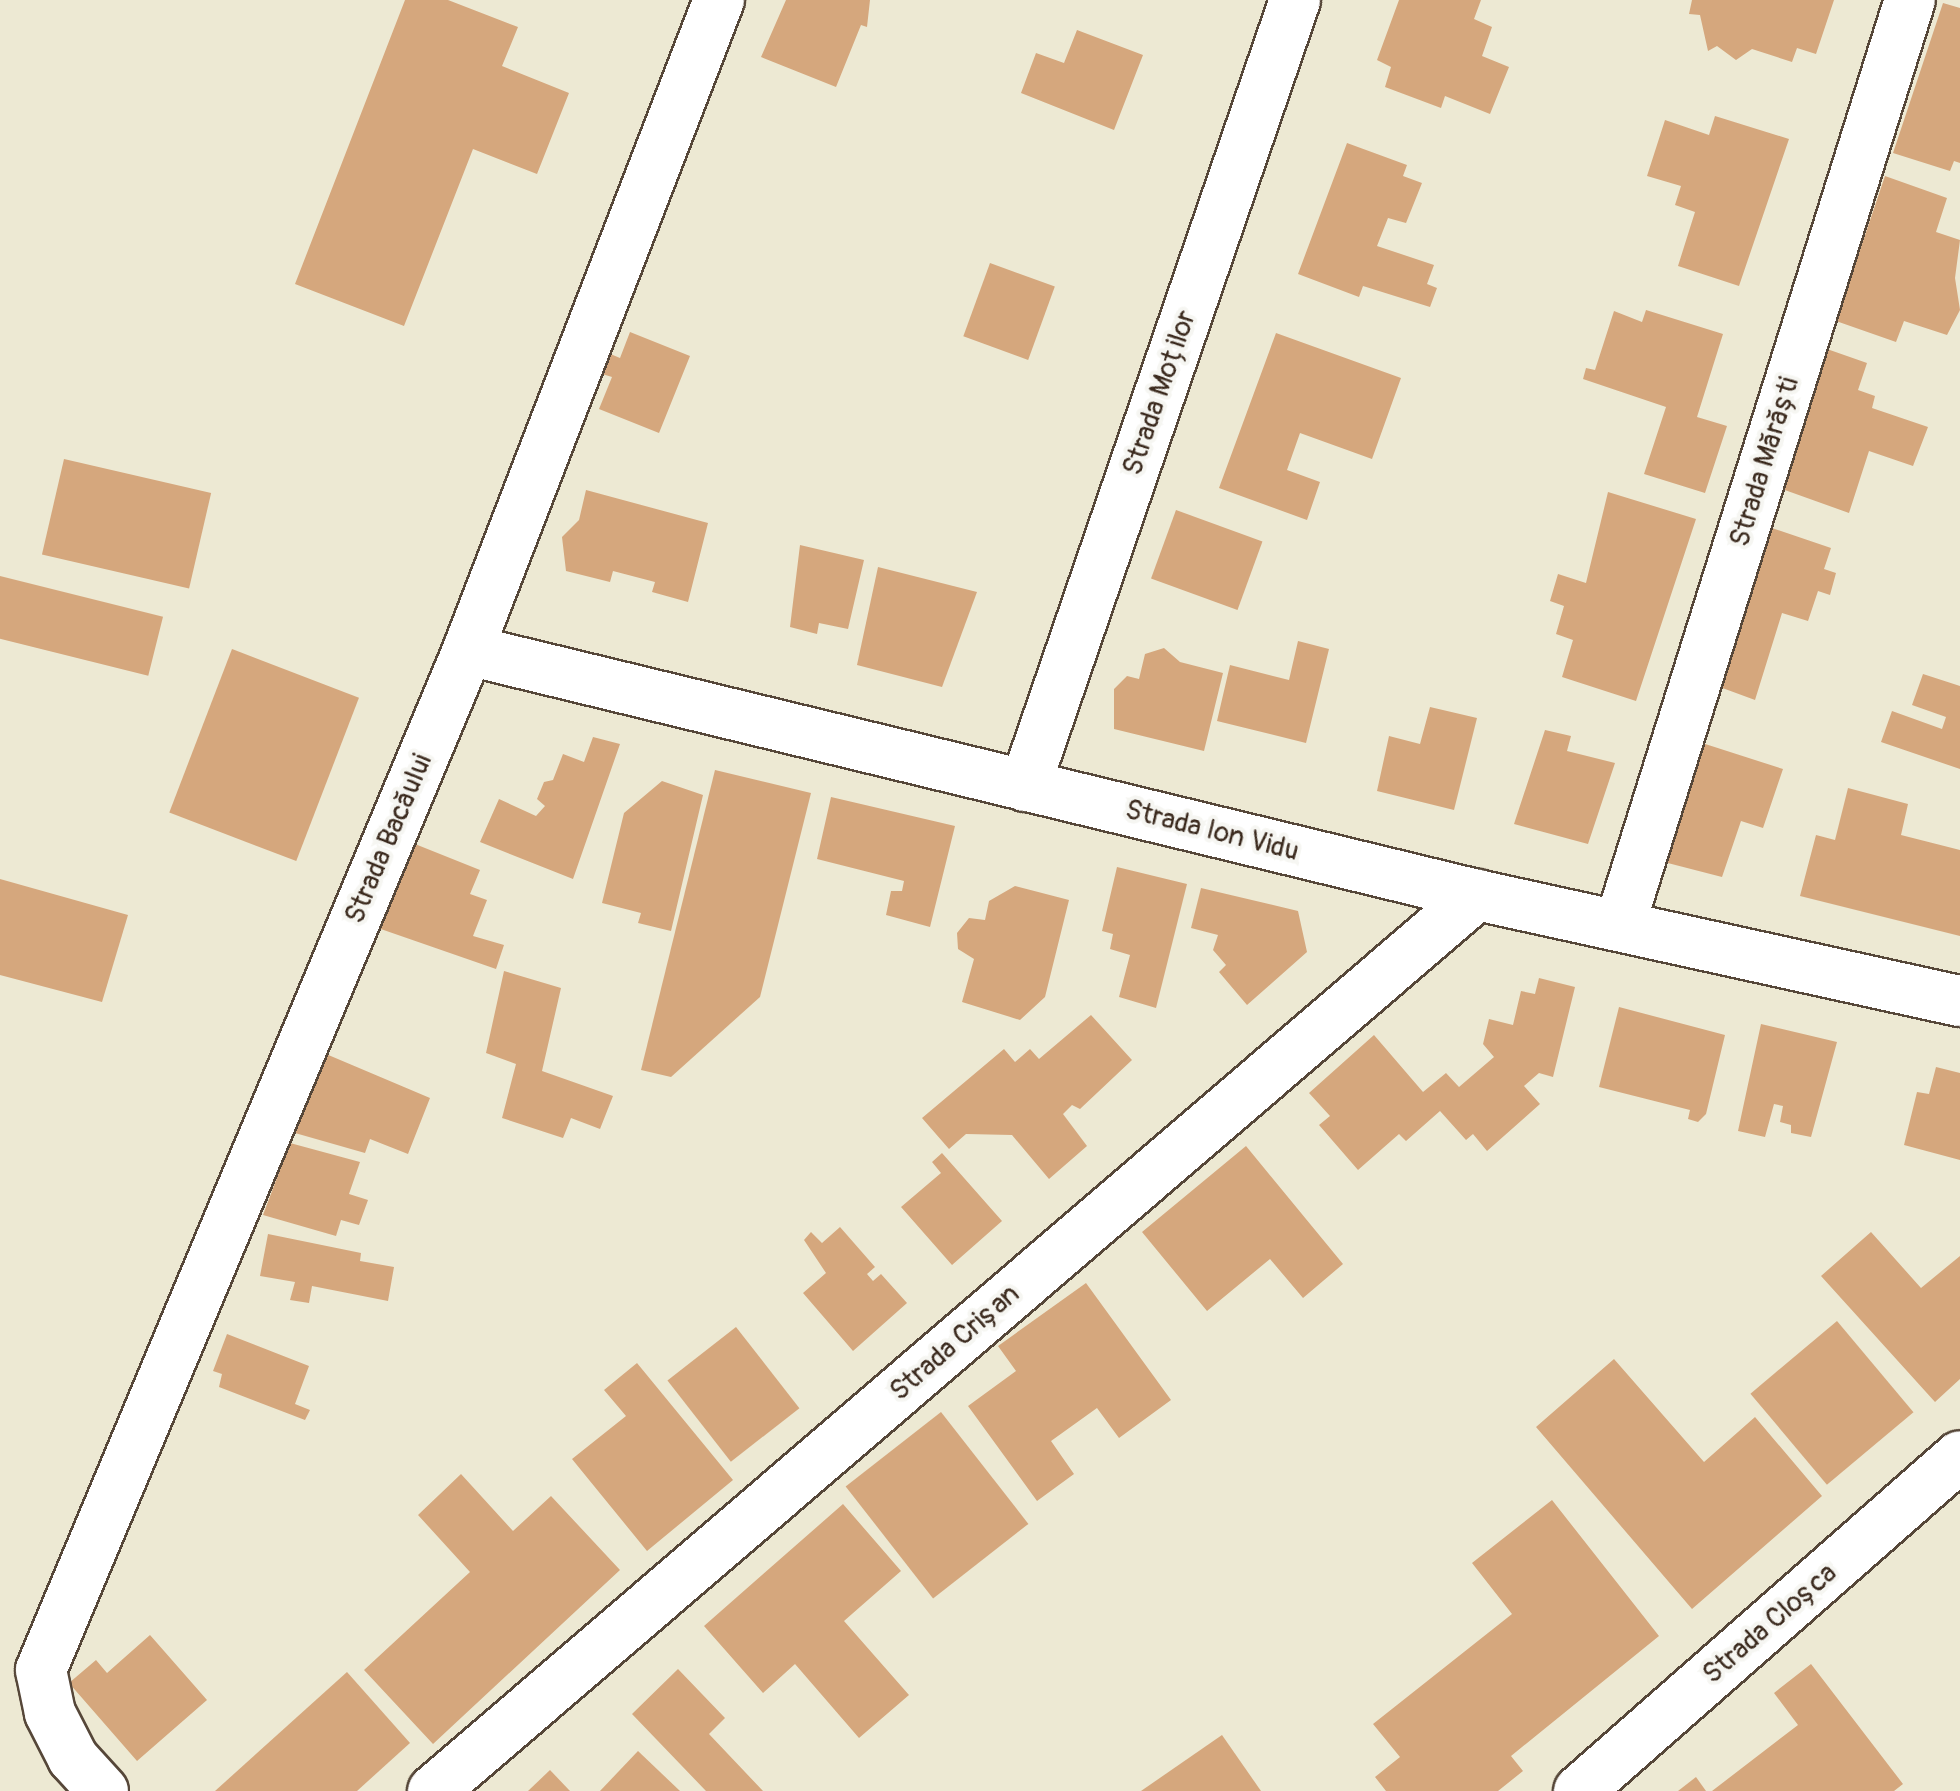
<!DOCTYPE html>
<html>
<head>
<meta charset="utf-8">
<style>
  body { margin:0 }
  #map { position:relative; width:1960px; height:1791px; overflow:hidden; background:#ede9d3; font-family:Pangolin,sans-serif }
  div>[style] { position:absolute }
  .building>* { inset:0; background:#d5a77d; transform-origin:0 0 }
  .roads { filter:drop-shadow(2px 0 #564739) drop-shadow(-2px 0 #564739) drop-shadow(0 2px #564739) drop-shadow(0 -2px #564739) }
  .street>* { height:50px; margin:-25px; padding:0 25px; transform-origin:25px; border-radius:25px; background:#fff }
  span { translate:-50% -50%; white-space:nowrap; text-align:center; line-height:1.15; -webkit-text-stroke:8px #f6f6f2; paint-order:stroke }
  .street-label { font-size:28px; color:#3b2a1e }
</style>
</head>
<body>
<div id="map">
  <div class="building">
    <i style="clip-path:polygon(405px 0,448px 0,518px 27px,502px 66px,569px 93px,537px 174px,473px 149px,404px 326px,295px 284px)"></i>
    <i style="clip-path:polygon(786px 0,870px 0,867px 27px,861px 25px,836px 87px,761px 57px)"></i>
    <i style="clip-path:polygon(1399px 0,1481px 0,1474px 19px,1492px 27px,1482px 56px,1509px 67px,1490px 114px,1445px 96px,1441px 108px,1385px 87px,1391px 67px,1377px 60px)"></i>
    <i style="clip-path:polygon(1692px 0,1834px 0,1816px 54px,1797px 48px,1792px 62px,1752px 49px,1736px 60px,1717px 46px,1708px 51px,1700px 15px,1689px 14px)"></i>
    <i style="clip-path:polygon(1943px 3px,1960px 8px,1960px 163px,1954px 161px,1950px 171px,1893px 153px)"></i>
    <i style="clip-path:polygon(1077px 30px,1143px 55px,1114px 130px,1021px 93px,1036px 53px,1064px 63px)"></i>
    <i style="clip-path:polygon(1715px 116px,1789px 139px,1739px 286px,1678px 266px,1695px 212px,1675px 205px,1681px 186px,1647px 176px,1665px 120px,1709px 135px)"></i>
    <i style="clip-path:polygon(1347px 143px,1407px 165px,1403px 176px,1422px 183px,1406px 223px,1388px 218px,1377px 246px,1434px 265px,1427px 284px,1437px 288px,1430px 307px,1363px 286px,1359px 297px,1298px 274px)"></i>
    <i style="clip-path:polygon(1885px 176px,1947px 198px,1936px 232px,1960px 240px,1955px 278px,1960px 310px,1947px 335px,1904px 321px,1896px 342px,1836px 321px)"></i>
    <i style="left:990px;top:263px;width:69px;height:78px;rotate:20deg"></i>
    <i style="clip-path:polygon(1646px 310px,1723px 334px,1697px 417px,1727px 426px,1705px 493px,1644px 474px,1666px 407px,1583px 379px,1586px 368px,1595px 370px,1614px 311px,1642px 322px)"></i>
    <i style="clip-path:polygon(630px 332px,690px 356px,659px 433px,599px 409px,612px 377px,599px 373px,608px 353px,620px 358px)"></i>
    <i style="clip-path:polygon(1276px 333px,1401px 378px,1372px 459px,1300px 433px,1287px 470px,1320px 482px,1307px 520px,1219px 488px)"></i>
    <i style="clip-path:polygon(1827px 349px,1867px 363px,1858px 390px,1875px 396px,1872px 408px,1928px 427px,1913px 466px,1869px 451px,1849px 513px,1782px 489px)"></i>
    <i style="left:64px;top:459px;width:151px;height:98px;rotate:13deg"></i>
    <i style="clip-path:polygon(586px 490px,708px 523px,688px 602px,652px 592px,655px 582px,613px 571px,610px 582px,566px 571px,562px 537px,579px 520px)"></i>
    <i style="clip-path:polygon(1608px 492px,1696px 519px,1636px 701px,1562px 677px,1573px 640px,1556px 634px,1564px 606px,1550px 601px,1558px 574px,1586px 583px)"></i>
    <i style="left:1176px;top:510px;width:92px;height:73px;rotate:20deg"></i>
    <i style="clip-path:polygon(1769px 527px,1831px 548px,1824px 569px,1836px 573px,1830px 595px,1818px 591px,1808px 621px,1782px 613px,1755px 700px,1717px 686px)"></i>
    <i style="clip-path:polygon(800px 545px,864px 560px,848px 629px,819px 623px,817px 634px,790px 627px)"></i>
    <i style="clip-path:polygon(878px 567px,977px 592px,942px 687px,857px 665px)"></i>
    <i style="left:0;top:576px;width:168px;height:61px;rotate:14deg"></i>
    <i style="clip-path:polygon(1298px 641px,1329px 649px,1306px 743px,1217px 721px,1230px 665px,1289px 680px)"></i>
    <i style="clip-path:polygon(1164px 648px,1180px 662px,1223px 673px,1204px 751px,1114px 729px,1114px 689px,1127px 676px,1139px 679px,1145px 654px)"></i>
    <i style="left:232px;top:649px;width:136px;height:175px;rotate:21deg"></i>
    <i style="clip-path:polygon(1923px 674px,1960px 686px,1960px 769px,1881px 742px,1892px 711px,1942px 729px,1946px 717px,1912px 705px)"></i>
    <i style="clip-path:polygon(1430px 707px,1477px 718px,1454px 810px,1377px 791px,1389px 736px,1420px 744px)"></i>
    <i style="clip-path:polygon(1545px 730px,1571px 736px,1567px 751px,1615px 763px,1588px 844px,1514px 824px)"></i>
    <i style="clip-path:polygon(593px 737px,620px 744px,573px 879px,480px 842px,499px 799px,536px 816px,545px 806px,537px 799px,544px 782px,553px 780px,563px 754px,584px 762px)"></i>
    <i style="clip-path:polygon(1699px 742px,1783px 769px,1763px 828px,1741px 821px,1722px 877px,1660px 861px)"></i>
    <i style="clip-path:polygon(715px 770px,811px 793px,760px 997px,671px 1077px,641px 1070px)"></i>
    <i style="clip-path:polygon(662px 781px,703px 795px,671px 931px,638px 923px,641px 913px,602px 903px,624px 813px)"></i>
    <i style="clip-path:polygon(1848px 788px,1908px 804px,1901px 835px,1960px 850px,1960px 936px,1800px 896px,1816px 835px,1835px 840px)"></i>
    <i style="clip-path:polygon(831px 797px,955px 826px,930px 927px,886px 915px,891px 891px,902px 891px,904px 881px,817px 859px)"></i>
    <i style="clip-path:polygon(410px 842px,480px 870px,470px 894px,487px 900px,473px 936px,504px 945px,496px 969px,375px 927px)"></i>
    <i style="clip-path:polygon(1117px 867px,1187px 884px,1156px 1008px,1119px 997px,1130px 955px,1110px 949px,1113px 934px,1102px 931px)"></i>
    <i style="clip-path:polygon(0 879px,128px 915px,102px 1002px,0 975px)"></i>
    <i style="clip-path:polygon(1015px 886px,1069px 900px,1045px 997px,1020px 1020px,962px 1002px,974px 959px,958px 949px,957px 933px,969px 918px,985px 920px,989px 901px)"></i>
    <i style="clip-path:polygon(1201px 888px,1298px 911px,1307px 952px,1247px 1005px,1219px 972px,1226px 965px,1213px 950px,1218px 935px,1191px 928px)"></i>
    <i style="clip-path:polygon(504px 971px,561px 988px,542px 1071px,613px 1096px,600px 1129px,571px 1118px,563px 1138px,502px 1118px,516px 1064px,486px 1053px)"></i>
    <i style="clip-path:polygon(1539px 978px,1575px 987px,1553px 1077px,1539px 1073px,1524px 1086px,1540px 1104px,1487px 1151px,1473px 1134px,1466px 1140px,1440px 1111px,1406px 1141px,1399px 1134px,1358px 1170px,1319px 1125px,1330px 1116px,1309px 1093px,1374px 1035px,1423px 1092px,1446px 1073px,1459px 1087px,1494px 1057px,1483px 1044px,1489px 1019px,1513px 1025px,1521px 991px,1535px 994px)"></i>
    <i style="clip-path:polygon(1619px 1007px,1725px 1035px,1706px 1114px,1698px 1122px,1688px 1119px,1690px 1110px,1599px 1087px)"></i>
    <i style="clip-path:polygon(1091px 1015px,1132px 1060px,1080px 1109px,1072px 1105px,1063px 1114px,1087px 1146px,1049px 1179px,1012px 1135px,966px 1134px,949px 1149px,922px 1118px,1004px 1049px,1015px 1062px,1030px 1049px,1039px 1059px)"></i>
    <i style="clip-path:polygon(1761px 1024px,1837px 1042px,1811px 1137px,1791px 1133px,1791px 1125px,1780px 1122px,1783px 1106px,1774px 1104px,1765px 1137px,1738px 1131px)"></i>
    <i style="clip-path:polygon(326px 1054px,430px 1098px,408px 1154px,370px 1139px,365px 1153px,295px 1133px)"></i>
    <i style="clip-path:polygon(1936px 1067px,1960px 1073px,1960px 1160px,1904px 1145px,1917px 1092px,1929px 1094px)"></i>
    <i style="clip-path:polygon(290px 1143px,360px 1162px,349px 1194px,368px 1200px,359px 1225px,341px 1220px,336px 1236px,263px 1215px)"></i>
    <i style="clip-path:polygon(1246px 1146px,1343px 1264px,1303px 1298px,1270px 1259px,1207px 1311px,1142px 1232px)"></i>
    <i style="clip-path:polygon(942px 1153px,1002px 1221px,952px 1265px,901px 1207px,941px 1173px,932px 1162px)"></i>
    <i style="clip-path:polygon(840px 1227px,875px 1267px,867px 1274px,873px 1281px,881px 1274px,907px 1303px,853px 1351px,803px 1293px,826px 1273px,804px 1240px,811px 1232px,822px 1243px)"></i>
    <i style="clip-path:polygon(1871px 1232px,1921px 1288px,1960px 1256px,1960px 1379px,1935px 1402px,1821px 1276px)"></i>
    <i style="clip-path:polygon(268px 1234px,361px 1253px,360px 1261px,394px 1267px,388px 1301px,312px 1286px,309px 1303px,290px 1300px,295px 1282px,260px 1276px)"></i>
    <i style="clip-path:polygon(1086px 1283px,1171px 1400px,1119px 1438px,1097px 1408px,1051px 1441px,1074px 1474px,1037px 1501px,968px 1406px,1016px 1371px,998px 1346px)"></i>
    <i style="left:1837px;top:1321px;width:119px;height:113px;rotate:50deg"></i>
    <i style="left:736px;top:1327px;width:103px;height:87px;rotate:52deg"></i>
    <i style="clip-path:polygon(227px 1334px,309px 1366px,295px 1404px,310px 1410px,305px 1420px,219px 1387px,222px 1374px,213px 1371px)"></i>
    <i style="clip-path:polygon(1614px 1359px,1704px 1462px,1755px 1417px,1822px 1496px,1692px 1609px,1536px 1427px)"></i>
    <i style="clip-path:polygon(637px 1363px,733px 1480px,647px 1551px,572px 1459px,626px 1416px,604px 1390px)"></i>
    <i style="left:941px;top:1412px;width:142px;height:121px;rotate:52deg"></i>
    <i style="clip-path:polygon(461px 1474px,513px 1531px,551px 1496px,620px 1570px,433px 1744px,364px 1670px,470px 1572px,418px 1515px)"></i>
    <i style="clip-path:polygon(1552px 1500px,1659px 1636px,1511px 1756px,1523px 1771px,1498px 1791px,1386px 1791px,1375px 1777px,1400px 1757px,1373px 1724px,1512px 1614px,1472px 1563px)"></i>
    <i style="clip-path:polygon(843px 1504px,901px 1571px,844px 1621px,909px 1695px,859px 1738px,795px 1664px,763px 1693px,704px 1626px)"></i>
    <i style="clip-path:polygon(150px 1635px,207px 1700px,137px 1761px,69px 1683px,96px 1660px,107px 1673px)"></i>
    <i style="clip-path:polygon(1811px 1664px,1903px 1784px,1894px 1791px,1712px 1791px,1798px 1725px,1774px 1693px)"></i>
    <i style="clip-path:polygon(678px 1669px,725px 1718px,709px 1734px,763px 1791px,706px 1791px,632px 1714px)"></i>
    <i style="clip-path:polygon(347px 1672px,410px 1743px,357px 1791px,215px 1791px)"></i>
    <i style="clip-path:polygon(1222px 1735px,1261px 1791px,1141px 1791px)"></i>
    <i style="clip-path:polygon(638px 1751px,680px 1791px,600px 1791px)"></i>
    <i style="clip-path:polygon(550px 1770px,570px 1791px,528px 1791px)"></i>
    <i style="clip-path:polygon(1696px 1777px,1706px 1791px,1678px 1791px)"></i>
  </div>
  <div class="roads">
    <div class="street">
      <i style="left:468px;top:650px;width:1038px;rotate:13.65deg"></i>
      <i style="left:1477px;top:895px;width:494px;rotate:12.4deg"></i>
      <i style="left:1025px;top:786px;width:831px;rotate:-71.04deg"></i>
      <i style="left:1620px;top:924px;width:968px;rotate:-72.58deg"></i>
      <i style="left:103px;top:1791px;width:45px;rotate:-132.3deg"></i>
      <i style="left:73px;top:1758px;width:51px;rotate:-117.1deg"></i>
      <i style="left:50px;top:1713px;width:44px;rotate:-101.8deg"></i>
      <i style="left:41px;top:1670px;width:1106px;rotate:-67.28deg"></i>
      <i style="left:468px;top:650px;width:697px;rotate:-68.89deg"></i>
      <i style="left:433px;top:1791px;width:1376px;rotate:-40.64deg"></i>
      <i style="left:1579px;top:1791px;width:507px;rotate:-41.32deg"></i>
    </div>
  </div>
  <div class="street-label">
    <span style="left:1160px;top:393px;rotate:-71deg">Strada Moților</span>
    <span style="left:1765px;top:462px;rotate:-73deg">Strada Mărăști</span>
    <span style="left:1212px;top:831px;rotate:14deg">Strada Ion Vidu</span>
    <span style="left:389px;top:839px;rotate:-67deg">Strada Bacăului</span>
    <span style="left:955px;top:1343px;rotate:-41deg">Strada Crișan</span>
    <span style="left:1770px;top:1624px;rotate:-41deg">Strada Cloșca</span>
  </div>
</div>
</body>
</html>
